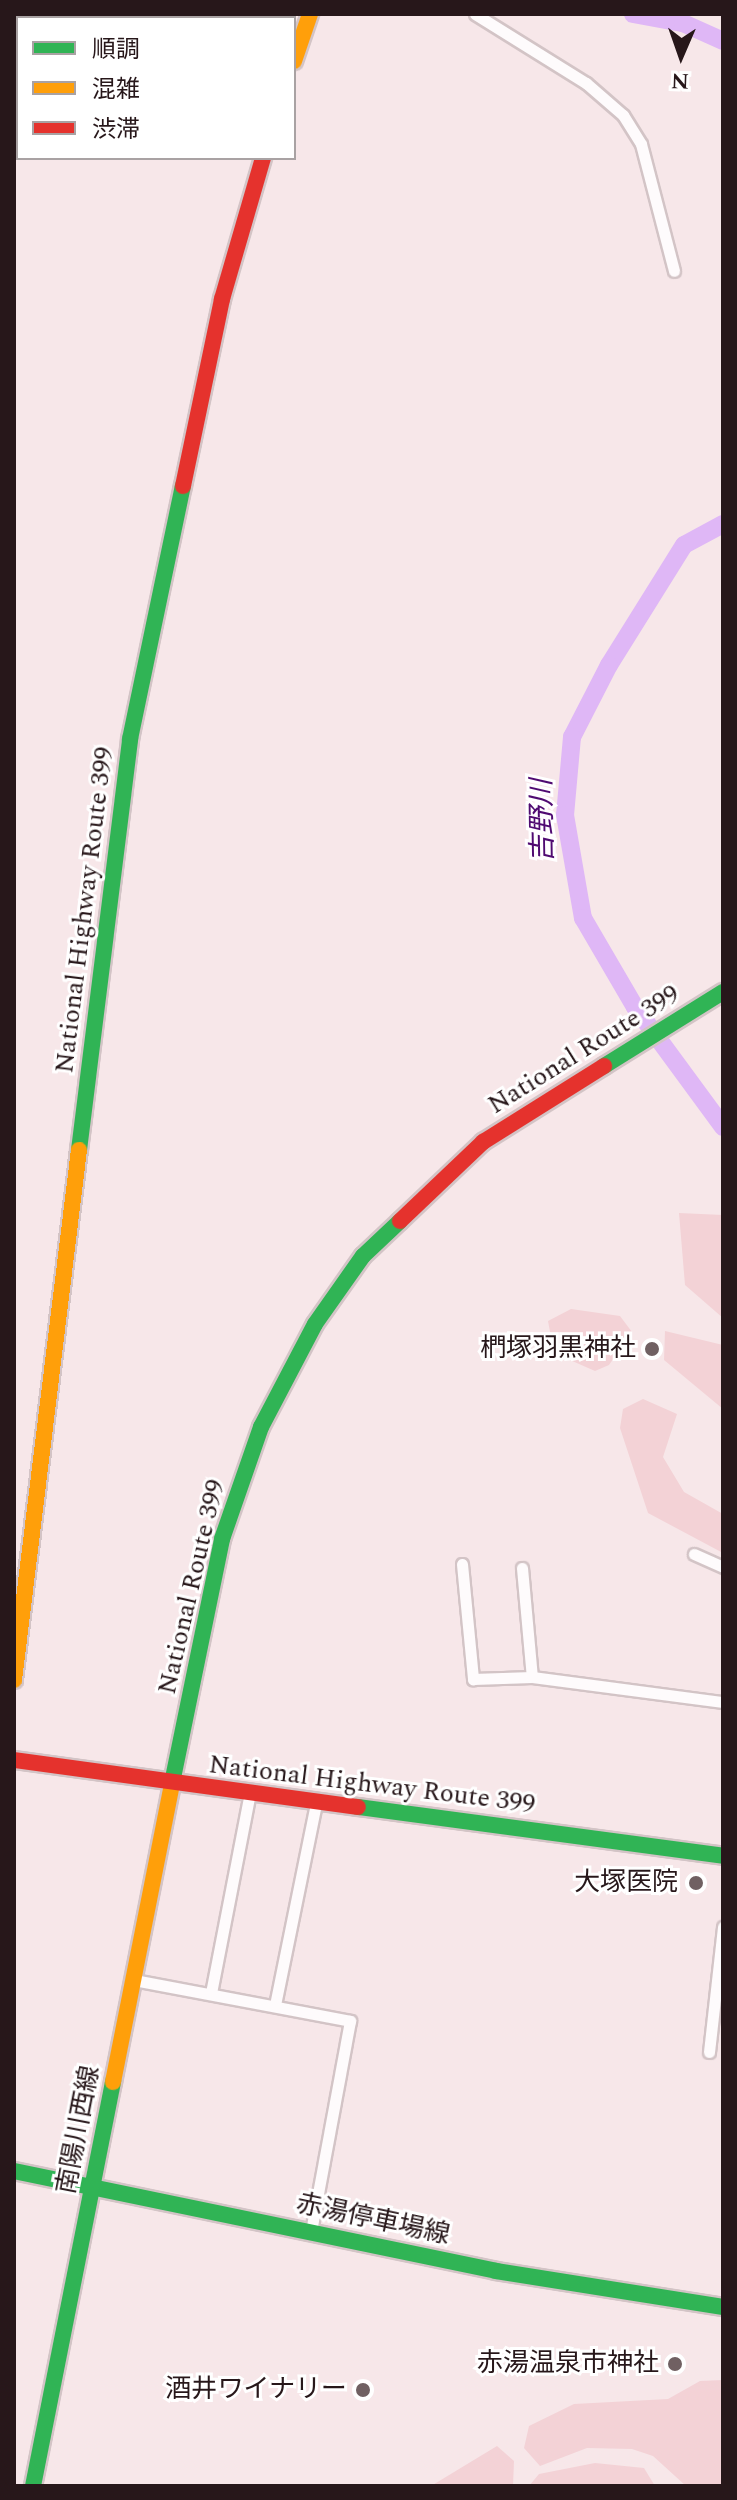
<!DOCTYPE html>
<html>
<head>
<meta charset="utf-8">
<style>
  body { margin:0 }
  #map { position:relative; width:737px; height:2500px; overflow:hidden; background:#f7e7e9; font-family:Spectral,"Noto Sans JP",serif }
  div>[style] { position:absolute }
  .green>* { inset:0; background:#f3d2d6 }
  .river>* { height:18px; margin:-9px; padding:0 9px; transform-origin:9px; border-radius:9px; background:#dfb7f6 }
  .roads { filter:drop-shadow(2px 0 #d3c4c6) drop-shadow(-2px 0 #d3c4c6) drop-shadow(0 2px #d3c4c6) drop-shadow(0 -2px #d3c4c6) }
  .street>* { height:11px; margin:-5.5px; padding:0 5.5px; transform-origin:5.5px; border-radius:5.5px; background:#fefbfc }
  .fast>* { height:16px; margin:-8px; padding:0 8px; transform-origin:8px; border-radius:8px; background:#30b455 }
  .slow>* { height:16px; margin:-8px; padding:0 8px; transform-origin:8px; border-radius:8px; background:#ff9f0a }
  .jam>* { height:16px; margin:-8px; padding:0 8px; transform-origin:8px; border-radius:8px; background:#e5322d }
  .dots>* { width:22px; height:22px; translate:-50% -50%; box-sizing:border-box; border:4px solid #fff; border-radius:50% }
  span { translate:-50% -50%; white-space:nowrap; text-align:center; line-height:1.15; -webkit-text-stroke:6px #fff; paint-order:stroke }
  .street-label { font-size:26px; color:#27171a }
  .poi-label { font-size:26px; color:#27171a }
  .right { translate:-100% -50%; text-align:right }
  .water-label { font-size:28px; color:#4f0a71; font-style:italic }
  .frame { position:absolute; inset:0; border:16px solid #27171a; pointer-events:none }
  .legend { position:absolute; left:16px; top:16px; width:280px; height:144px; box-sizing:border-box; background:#fff; border:2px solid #a9a2a3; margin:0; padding:10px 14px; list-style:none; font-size:24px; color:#27171a }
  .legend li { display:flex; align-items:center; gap:16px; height:40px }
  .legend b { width:40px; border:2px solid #a9a2a3 }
  .north { position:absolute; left:641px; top:16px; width:80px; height:80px; -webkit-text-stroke:6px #fff; paint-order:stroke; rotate:182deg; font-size:22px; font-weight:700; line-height:32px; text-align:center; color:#27171a }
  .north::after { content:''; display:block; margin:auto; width:28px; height:36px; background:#27171a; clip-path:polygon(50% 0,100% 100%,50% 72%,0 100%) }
</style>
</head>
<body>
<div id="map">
  <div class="green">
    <i style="clip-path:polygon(679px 1213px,723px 1215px,723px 1318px,685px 1285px)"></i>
    <i style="clip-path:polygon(571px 1309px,620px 1316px,632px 1332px,609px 1365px,595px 1371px,554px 1353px,548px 1321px)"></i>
    <i style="clip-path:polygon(665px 1331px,723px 1345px,723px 1409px,664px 1360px)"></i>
    <i style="clip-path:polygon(643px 1399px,677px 1414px,663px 1457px,684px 1492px,723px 1514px,723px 1553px,648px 1513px,620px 1428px,623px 1409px)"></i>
    <i style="clip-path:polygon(723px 2380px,723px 2486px,686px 2486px,653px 2456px,632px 2449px,587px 2448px,540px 2466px,524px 2448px,529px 2426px,574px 2404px,668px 2399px,700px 2381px)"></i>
    <i style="clip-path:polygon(497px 2446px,514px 2461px,513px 2486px,431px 2486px)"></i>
    <i style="clip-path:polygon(595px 2463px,644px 2468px,655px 2486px,529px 2486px,539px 2474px)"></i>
  </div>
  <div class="river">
    <i style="left:633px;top:14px;width:51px;rotate:10.2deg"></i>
    <i style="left:683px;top:23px;width:44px;rotate:24.2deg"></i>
    <i style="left:723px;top:524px;width:44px;rotate:151.7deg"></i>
    <i style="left:684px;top:545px;width:142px;rotate:122deg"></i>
    <i style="left:609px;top:665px;width:81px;rotate:117.2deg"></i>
    <i style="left:572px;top:737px;width:78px;rotate:95.1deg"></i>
    <i style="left:565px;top:815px;width:105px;rotate:80.1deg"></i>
    <i style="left:583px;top:918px;width:103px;rotate:59.7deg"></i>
    <i style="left:635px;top:1007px;width:149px;rotate:53.7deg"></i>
  </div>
  <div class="roads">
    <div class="street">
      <i style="left:475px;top:14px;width:131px;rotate:31.9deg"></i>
      <i style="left:586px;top:83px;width:49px;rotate:40.9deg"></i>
      <i style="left:623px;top:115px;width:34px;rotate:58deg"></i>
      <i style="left:641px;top:144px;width:131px;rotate:75.4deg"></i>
      <i style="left:694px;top:1554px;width:32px;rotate:24deg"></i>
      <i style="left:462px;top:1564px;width:116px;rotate:84.5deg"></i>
      <i style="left:473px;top:1679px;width:59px;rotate:-1.9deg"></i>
      <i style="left:532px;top:1677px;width:193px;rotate:7.5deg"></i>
      <i style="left:522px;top:1568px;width:109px;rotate:84.8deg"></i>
      <i style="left:134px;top:1980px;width:220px;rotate:10.7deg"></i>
      <i style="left:350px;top:2021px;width:214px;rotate:100.5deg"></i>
      <i style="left:211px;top:1993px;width:204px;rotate:-79deg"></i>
      <i style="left:275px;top:2005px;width:206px;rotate:-78.5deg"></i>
      <i style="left:709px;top:2052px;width:126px;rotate:-83.6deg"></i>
    </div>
    <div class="fast">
      <i style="left:604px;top:1066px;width:140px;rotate:-31.9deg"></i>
      <i style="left:79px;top:1150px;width:414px;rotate:-82.9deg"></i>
      <i style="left:130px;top:739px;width:258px;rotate:-78.2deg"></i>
      <i style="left:172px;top:1783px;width:249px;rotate:-78.4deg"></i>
      <i style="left:222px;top:1539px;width:119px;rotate:-70.8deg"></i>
      <i style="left:261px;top:1427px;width:116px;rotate:-62.3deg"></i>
      <i style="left:315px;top:1324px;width:83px;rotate:-54.8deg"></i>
      <i style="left:363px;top:1256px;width:51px;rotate:-43.4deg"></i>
      <i style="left:358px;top:1807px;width:368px;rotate:7.6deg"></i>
      <i style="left:14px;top:2171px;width:492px;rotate:11.7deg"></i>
      <i style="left:496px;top:2271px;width:230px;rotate:9deg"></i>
      <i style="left:33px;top:2486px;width:412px;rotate:-78.8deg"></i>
    </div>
    <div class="slow">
      <i style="left:294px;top:61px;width:50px;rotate:-71.2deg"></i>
      <i style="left:14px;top:1680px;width:534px;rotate:-83.01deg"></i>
      <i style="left:113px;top:2082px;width:305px;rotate:-78.8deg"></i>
    </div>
    <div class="jam">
      <i style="left:183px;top:486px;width:191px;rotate:-78.2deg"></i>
      <i style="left:222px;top:299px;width:147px;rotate:-73.8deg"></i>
      <i style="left:400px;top:1221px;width:115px;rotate:-43.6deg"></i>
      <i style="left:483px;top:1142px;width:143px;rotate:-32.1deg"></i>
      <i style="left:14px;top:1760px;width:347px;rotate:7.8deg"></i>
    </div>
  </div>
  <div class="dots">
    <i style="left:652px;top:1349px;background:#706062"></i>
    <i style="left:696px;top:1883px;background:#706062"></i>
    <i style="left:675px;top:2364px;background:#706062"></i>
    <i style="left:363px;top:2390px;background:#706062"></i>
  </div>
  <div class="street-label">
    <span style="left:85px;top:910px;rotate:-83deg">National Highway Route 399</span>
    <span style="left:584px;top:1050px;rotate:-32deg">National Route 399</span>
    <span style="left:192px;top:1587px;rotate:-77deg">National Route 399</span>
    <span style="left:372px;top:1785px;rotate:7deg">National Highway Route 399</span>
    <span style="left:79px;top:2130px;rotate:-79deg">南陽川西線</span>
    <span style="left:373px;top:2220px;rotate:12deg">赤湯停車場線</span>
  </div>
  <div class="poi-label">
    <span class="right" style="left:636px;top:1349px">椚塚羽黒神社</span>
    <span class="right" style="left:678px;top:1883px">大塚医院</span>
    <span class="right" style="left:659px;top:2364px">赤湯温泉市神社</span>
    <span class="right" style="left:347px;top:2390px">酒井ワイナリー</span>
  </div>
  <div class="water-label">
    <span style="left:543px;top:821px;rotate:-91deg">吉野川</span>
  </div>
  <div class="frame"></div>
  <ul class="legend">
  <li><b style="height:10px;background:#30b455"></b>順調</li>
  <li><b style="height:10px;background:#ff9f0a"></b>混雑</li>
  <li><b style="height:10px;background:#e5322d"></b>渋滞</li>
  </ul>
  <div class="north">N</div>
</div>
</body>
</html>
